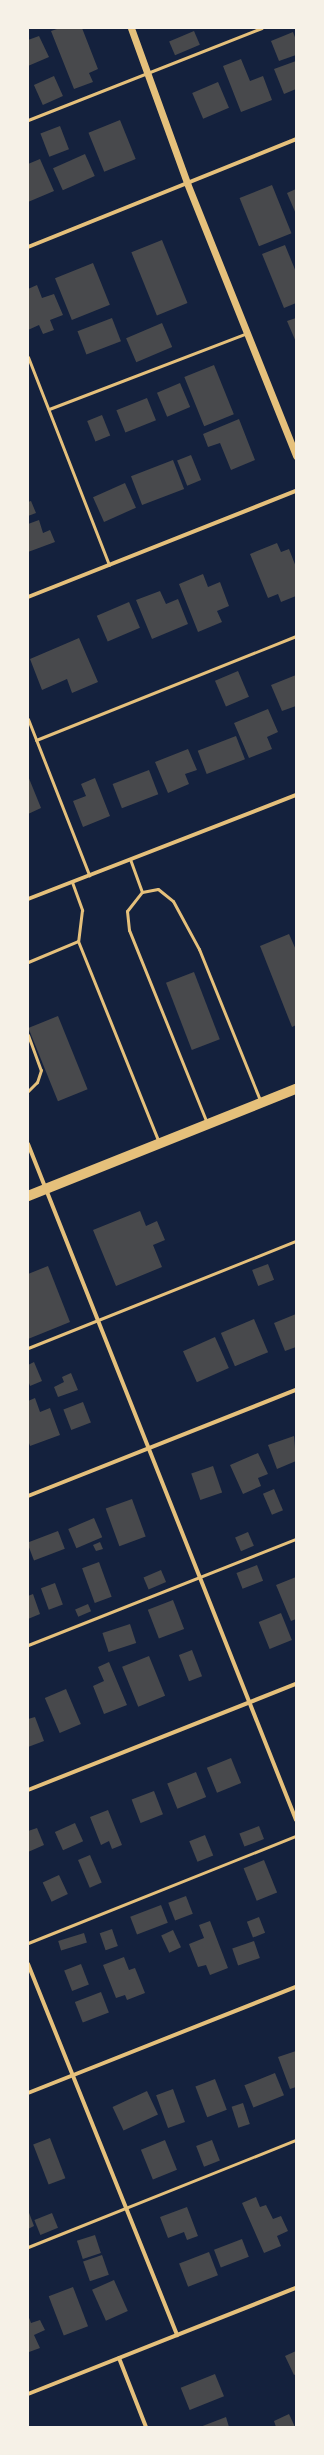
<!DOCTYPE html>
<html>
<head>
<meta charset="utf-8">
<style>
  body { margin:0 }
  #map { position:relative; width:324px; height:2455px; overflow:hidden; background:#14213d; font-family:"Varela Round",sans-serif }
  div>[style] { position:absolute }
  .building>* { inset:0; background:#48494c; transform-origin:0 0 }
  .service>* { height:3px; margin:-1.5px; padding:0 1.5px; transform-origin:1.5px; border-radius:1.5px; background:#e5c07b }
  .minor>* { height:4px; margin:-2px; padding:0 2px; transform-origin:2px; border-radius:2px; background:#e5c07b }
  .tertiary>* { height:7px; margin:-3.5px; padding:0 3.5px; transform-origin:3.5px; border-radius:3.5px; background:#e5c07b }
  .primary>* { height:10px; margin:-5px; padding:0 5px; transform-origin:5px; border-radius:5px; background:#e5c07b }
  span { translate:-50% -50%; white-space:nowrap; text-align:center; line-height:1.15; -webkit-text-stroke:3px #f6f1e7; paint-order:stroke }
  .frame { position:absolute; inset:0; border:29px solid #f6f1e7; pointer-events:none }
</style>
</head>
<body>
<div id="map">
  <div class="building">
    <i style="clip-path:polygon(60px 28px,82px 28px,98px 69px,89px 73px,93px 82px,74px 89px,51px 31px)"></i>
    <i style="left:194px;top:31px;width:15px;height:27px;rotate:67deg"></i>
    <i style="clip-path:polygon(293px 32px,296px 40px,296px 55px,279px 61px,271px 41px)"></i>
    <i style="clip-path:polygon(39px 36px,49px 57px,28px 66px,28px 40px)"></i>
    <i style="clip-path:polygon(241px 59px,250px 81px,263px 76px,272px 100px,241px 112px,223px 66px)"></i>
    <i style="clip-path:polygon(296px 61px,296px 89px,284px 94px,274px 69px)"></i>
    <i style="left:54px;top:76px;width:22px;height:22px;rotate:66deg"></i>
    <i style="left:218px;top:82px;width:28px;height:28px;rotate:67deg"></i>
    <i style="left:120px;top:120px;width:42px;height:34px;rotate:68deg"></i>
    <i style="left:60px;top:126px;width:25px;height:21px;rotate:69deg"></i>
    <i style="left:85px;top:154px;width:24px;height:35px;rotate:66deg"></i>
    <i style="clip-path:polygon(40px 159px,54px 191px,28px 202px,28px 164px)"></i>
    <i style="left:272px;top:185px;width:52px;height:35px;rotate:68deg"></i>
    <i style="clip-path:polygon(296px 189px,296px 214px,287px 193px)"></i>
    <i style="left:162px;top:240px;width:68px;height:33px;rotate:68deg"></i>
    <i style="clip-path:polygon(285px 245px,296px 272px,296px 303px,284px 308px,262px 254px)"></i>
    <i style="left:93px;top:263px;width:45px;height:41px;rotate:68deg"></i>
    <i style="clip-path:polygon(37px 285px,42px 298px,54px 294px,63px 315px,50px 320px,54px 330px,43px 334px,39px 325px,28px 330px,28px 289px)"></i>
    <i style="left:112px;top:318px;width:25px;height:37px;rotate:69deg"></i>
    <i style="clip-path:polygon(296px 318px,296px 342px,287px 321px)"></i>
    <i style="left:162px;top:323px;width:26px;height:39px;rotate:67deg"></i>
    <i style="left:214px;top:365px;width:53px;height:32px;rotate:68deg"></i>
    <i style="left:180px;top:383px;width:26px;height:25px;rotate:67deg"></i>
    <i style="left:147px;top:398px;width:24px;height:33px;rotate:68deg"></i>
    <i style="left:102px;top:415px;width:22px;height:16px;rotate:68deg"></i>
    <i style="clip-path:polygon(239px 419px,255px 460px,231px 470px,220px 443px,208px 447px,203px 434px)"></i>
    <i style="left:191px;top:455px;width:27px;height:15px;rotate:68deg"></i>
    <i style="left:173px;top:460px;width:31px;height:45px;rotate:69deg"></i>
    <i style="left:125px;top:483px;width:27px;height:35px;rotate:66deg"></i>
    <i style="clip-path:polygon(31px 501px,36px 513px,28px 516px,28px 502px)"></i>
    <i style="clip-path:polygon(39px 520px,43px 533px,50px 530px,55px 542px,28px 552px,28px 524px)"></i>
    <i style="clip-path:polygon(277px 543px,281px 552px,289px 549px,296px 567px,296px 596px,281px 602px,278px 594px,268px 598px,250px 554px)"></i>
    <i style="clip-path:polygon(203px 574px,208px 587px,220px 582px,229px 606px,217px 611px,222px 622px,198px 632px,179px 584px)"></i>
    <i style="clip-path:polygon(160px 591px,166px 604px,178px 599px,188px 624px,152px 639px,136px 600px)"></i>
    <i style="left:129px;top:602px;width:28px;height:35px;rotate:67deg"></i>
    <i style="clip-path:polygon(79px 638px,98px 682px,72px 693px,67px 679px,42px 690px,30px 659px)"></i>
    <i style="left:238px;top:671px;width:28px;height:25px;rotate:67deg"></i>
    <i style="clip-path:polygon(296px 675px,296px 706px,282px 711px,271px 685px)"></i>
    <i style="clip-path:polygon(268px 709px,278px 732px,267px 737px,272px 749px,249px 758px,234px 723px)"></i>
    <i style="left:236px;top:736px;width:25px;height:41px;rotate:69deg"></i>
    <i style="clip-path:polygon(188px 749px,197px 770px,185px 774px,189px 784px,168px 793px,155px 762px)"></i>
    <i style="left:149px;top:770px;width:26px;height:39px;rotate:69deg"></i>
    <i style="clip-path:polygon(28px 776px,41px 808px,28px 814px)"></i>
    <i style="clip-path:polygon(95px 778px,110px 816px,83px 827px,73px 801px,86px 796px,81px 784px)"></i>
    <i style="clip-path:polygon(289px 934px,296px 950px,296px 1025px,292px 1027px,260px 946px)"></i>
    <i style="left:194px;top:972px;width:72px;height:30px;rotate:69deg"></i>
    <i style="left:58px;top:1016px;width:79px;height:32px;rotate:68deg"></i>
    <i style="clip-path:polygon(140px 1211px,146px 1226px,157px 1221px,165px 1240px,153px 1245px,162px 1267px,116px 1286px,93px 1230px)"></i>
    <i style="left:268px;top:1264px;width:17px;height:17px;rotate:69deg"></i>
    <i style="clip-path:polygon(48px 1266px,70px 1322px,28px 1339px,28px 1274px)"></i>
    <i style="clip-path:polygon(296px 1314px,296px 1347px,285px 1351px,274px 1323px)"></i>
    <i style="left:254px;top:1319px;width:36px;height:36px;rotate:67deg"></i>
    <i style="left:215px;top:1337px;width:34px;height:35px;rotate:66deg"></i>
    <i style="clip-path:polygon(34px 1362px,42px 1381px,30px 1386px,28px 1380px,28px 1365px)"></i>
    <i style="clip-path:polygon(71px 1373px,78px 1390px,58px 1397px,54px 1387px,64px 1382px,62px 1377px)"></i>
    <i style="clip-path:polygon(35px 1398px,40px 1412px,50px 1408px,60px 1435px,30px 1446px,28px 1440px,28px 1401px)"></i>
    <i style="left:83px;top:1402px;width:22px;height:21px;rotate:69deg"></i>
    <i style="clip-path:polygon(294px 1436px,296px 1461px,277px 1469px,268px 1445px)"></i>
    <i style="clip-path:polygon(258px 1453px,268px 1474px,258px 1478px,261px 1486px,243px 1494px,230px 1465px)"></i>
    <i style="left:213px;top:1466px;width:28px;height:23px;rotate:71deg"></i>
    <i style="left:274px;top:1489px;width:23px;height:12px;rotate:67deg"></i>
    <i style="left:132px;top:1499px;width:40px;height:28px;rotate:70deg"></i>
    <i style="left:94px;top:1518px;width:21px;height:28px;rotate:67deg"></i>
    <i style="left:58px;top:1531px;width:19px;height:33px;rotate:69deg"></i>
    <i style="left:248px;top:1532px;width:15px;height:14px;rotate:67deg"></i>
    <i style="clip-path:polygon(100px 1542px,103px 1549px,96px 1551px,93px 1545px)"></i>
    <i style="left:99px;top:1562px;width:37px;height:18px;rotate:70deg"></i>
    <i style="left:257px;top:1565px;width:17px;height:22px;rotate:69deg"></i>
    <i style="left:161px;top:1570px;width:13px;height:19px;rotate:67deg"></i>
    <i style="clip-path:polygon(296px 1577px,296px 1619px,291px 1621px,276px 1585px)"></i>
    <i style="left:55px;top:1583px;width:23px;height:15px;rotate:70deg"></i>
    <i style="clip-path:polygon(33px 1594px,40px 1614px,28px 1619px,28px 1596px)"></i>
    <i style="left:173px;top:1600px;width:31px;height:27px;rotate:69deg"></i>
    <i style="left:88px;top:1604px;width:8px;height:14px;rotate:67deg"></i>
    <i style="left:281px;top:1613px;width:29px;height:24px;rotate:68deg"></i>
    <i style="left:130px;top:1624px;width:20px;height:29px;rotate:72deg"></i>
    <i style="left:192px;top:1650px;width:28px;height:14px;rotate:69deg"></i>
    <i style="left:149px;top:1656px;width:43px;height:29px;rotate:68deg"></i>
    <i style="clip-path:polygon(109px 1662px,127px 1705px,104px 1714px,93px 1686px,104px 1681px,98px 1667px)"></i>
    <i style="left:66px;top:1689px;width:38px;height:23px;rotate:67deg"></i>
    <i style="clip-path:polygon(35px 1717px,44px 1741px,28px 1747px,28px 1719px)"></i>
    <i style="left:231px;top:1758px;width:27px;height:26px;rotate:68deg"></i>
    <i style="left:196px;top:1772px;width:27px;height:31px;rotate:68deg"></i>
    <i style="left:154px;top:1791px;width:25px;height:24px;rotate:69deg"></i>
    <i style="clip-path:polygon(108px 1810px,122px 1845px,112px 1849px,109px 1841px,101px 1845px,90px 1817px)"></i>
    <i style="left:75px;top:1823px;width:20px;height:22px;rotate:66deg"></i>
    <i style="left:259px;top:1826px;width:14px;height:21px;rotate:69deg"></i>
    <i style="clip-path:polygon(37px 1828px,44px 1845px,28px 1852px,28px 1831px)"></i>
    <i style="left:205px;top:1835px;width:22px;height:17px;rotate:68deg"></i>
    <i style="left:90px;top:1855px;width:30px;height:13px;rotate:67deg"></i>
    <i style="left:264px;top:1860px;width:35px;height:22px;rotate:68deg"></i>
    <i style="left:59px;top:1875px;width:21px;height:18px;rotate:65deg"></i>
    <i style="left:186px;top:1896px;width:19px;height:19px;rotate:69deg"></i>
    <i style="left:161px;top:1905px;width:19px;height:33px;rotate:69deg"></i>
    <i style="left:259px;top:1917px;width:17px;height:13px;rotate:69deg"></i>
    <i style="clip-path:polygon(210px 1921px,228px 1968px,210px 1975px,206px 1965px,198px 1967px,189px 1944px,204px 1938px,199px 1925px)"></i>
    <i style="left:112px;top:1929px;width:18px;height:13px;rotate:71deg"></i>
    <i style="left:173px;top:1930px;width:19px;height:13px;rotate:65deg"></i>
    <i style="left:84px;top:1933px;width:10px;height:27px;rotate:73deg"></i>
    <i style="left:254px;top:1941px;width:18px;height:23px;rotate:71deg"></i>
    <i style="clip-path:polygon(124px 1957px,129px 1970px,135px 1968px,145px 1993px,127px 2000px,125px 1995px,116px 1998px,103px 1965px)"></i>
    <i style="left:81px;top:1964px;width:22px;height:18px;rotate:69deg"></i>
    <i style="left:101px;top:1992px;width:22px;height:28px;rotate:69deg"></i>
    <i style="clip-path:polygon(296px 2051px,296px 2087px,290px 2089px,278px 2057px)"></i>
    <i style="left:275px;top:2073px;width:24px;height:33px;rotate:68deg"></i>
    <i style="left:215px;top:2079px;width:33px;height:21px;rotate:69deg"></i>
    <i style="left:173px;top:2089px;width:35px;height:18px;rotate:70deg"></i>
    <i style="left:147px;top:2091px;width:26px;height:38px;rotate:65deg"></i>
    <i style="left:243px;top:2103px;width:22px;height:12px;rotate:72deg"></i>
    <i style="left:50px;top:2138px;width:43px;height:18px;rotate:69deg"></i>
    <i style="left:165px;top:2140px;width:32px;height:26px;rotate:68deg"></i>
    <i style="left:212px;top:2140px;width:22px;height:17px;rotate:69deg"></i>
    <i style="clip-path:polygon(256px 2197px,260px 2207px,266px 2205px,273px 2219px,281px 2216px,288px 2231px,277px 2236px,281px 2246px,264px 2253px,242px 2203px)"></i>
    <i style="clip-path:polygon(187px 2207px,198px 2236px,187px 2240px,184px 2232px,168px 2238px,160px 2217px)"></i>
    <i style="clip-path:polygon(28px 2210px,34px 2226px,28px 2229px)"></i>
    <i style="left:52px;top:2213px;width:16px;height:19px;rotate:68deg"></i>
    <i style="left:95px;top:2235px;width:19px;height:19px;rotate:72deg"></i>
    <i style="left:242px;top:2239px;width:19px;height:30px;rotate:69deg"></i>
    <i style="left:209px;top:2252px;width:25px;height:32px;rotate:69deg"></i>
    <i style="left:102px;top:2255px;width:21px;height:20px;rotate:71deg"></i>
    <i style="left:114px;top:2280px;width:34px;height:24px;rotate:66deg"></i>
    <i style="left:73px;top:2287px;width:42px;height:26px;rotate:69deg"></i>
    <i style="clip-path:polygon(28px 2315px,31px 2323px,40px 2320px,45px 2330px,34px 2335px,40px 2348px,29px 2352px)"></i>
    <i style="clip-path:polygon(296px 2351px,296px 2374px,294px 2375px,285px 2356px)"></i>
    <i style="left:215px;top:2374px;width:24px;height:37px;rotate:68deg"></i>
    <i style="clip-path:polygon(289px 2414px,295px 2427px,276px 2427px,274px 2421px)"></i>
    <i style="clip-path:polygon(226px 2417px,229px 2427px,200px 2427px)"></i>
  </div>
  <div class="service">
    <i style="left:28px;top:120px;width:251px;rotate:-21.5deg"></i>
    <i style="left:28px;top:357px;width:223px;rotate:68.7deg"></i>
    <i style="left:49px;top:409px;width:212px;rotate:-21deg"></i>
    <i style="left:28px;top:719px;width:168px;rotate:68.6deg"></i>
    <i style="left:36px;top:740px;width:280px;rotate:-21.8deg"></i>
    <i style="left:130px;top:859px;width:35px;rotate:70deg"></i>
    <i style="left:72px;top:882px;width:30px;rotate:70deg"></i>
    <i style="left:82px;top:910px;width:31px;rotate:97deg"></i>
    <i style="left:28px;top:962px;width:54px;rotate:-22.8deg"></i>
    <i style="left:78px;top:941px;width:217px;rotate:68.1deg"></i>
    <i style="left:28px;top:1035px;width:37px;rotate:70deg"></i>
    <i style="left:41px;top:1070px;width:13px;rotate:108deg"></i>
    <i style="left:37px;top:1082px;width:13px;rotate:135deg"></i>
    <i style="left:207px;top:1123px;width:208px;rotate:-112deg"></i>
    <i style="left:129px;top:930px;width:19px;rotate:-96deg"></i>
    <i style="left:127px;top:911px;width:24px;rotate:-52deg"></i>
    <i style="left:142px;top:892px;width:16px;rotate:-11deg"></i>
    <i style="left:158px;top:889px;width:19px;rotate:39deg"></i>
    <i style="left:173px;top:901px;width:55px;rotate:61.6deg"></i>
    <i style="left:199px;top:949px;width:163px;rotate:68deg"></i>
    <i style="left:28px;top:1348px;width:289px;rotate:-21.8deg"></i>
    <i style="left:28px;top:1645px;width:288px;rotate:-21.6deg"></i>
    <i style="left:28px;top:1943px;width:289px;rotate:-21.8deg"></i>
    <i style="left:28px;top:2247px;width:289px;rotate:-21.8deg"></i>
  </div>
  <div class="minor">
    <i style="left:28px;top:247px;width:289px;rotate:-21.9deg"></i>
    <i style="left:28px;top:597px;width:288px;rotate:-21.6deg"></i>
    <i style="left:28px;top:899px;width:287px;rotate:-21.2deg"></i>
    <i style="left:28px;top:1144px;width:727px;rotate:68.37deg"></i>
    <i style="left:28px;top:1496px;width:288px;rotate:-21.6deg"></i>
    <i style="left:28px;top:1790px;width:288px;rotate:-21.6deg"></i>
    <i style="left:28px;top:1964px;width:400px;rotate:68.1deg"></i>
    <i style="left:28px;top:2093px;width:288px;rotate:-21.6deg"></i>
    <i style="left:119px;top:2358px;width:74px;rotate:68.6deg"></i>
    <i style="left:28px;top:2394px;width:288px;rotate:-21.6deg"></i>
  </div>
  <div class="tertiary">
    <i style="left:131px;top:28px;width:165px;rotate:70.1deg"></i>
    <i style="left:187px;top:183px;width:294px;rotate:68.2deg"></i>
  </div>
  <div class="primary">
    <i style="left:28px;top:1196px;width:289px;rotate:-21.8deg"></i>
  </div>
  <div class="frame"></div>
</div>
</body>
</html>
